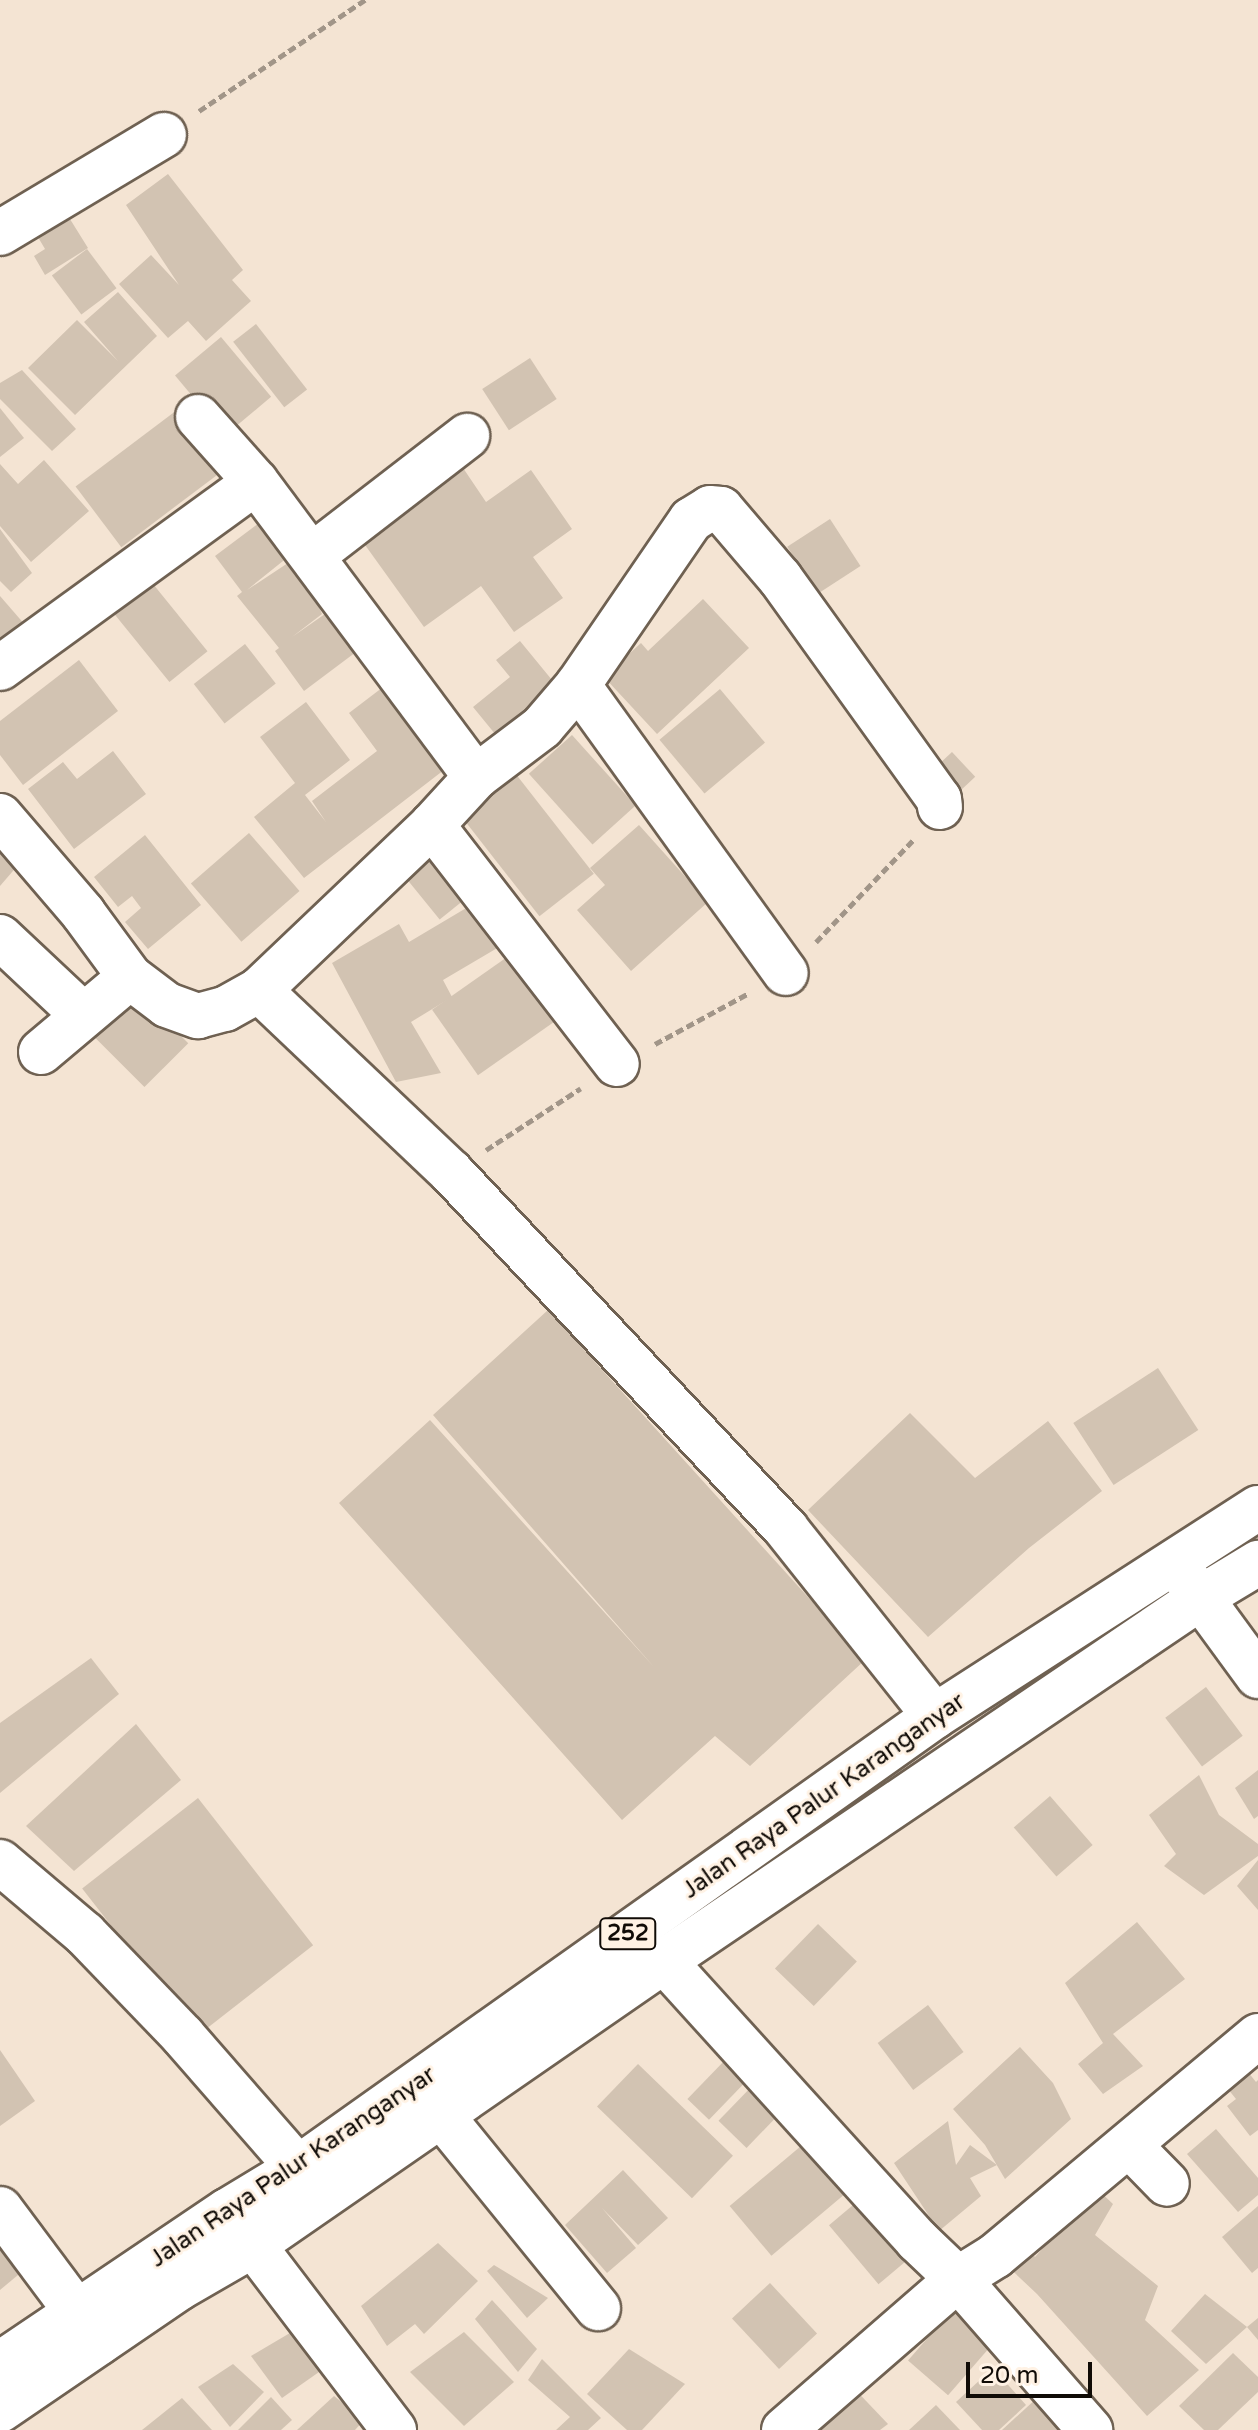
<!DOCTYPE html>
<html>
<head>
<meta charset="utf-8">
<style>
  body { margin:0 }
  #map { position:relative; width:1258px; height:2430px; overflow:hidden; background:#f4e4d3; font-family:"Varela Round",sans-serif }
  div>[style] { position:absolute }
  .building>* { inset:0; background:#d2c3b2; transform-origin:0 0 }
  .path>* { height:5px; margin-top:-2.5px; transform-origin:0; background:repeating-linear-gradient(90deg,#a19588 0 8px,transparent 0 12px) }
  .roads { filter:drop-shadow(2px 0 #6f6152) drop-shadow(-2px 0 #6f6152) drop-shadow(0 2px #6f6152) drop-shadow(0 -2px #6f6152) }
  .minor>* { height:44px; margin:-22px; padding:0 22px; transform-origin:22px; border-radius:22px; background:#fff }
  .major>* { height:44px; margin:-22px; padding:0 22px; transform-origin:22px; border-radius:22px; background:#fff }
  span { translate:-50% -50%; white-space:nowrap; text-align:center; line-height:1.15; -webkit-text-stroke:6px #fff2e4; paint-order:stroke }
  .shield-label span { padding:2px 6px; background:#fff2e4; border:2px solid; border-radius:6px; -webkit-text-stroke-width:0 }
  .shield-label { font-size:22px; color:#100b06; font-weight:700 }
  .street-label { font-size:24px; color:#100b06 }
  .scale { position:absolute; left:966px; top:2362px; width:126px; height:36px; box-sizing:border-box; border:4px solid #100b06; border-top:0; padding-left:10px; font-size:24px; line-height:28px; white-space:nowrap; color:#100b06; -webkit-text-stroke:6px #fff2e4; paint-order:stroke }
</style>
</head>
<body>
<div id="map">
  <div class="building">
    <i style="clip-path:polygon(168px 174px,243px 270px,232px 280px,251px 301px,206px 341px,188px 321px,168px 338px,119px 284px,151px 255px,179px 285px,126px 205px)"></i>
    <i style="clip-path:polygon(60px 203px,88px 248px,45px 275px,34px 256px,45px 249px,29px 222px)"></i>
    <i style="left:87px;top:249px;width:49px;height:44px;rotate:53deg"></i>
    <i style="clip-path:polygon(118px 292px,157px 336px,75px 415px,28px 368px,77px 320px,118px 361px,84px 322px)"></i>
    <i style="left:256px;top:324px;width:83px;height:29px;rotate:52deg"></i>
    <i style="left:221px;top:337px;width:78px;height:60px;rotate:50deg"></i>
    <i style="left:530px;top:358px;width:49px;height:57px;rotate:57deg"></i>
    <i style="clip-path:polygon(22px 370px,76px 429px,52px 451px,0 399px,0 383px)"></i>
    <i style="left:181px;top:407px;width:76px;height:132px;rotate:53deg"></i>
    <i style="clip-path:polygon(0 408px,24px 438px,0 457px)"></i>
    <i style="clip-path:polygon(457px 459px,486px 502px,531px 470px,572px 529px,533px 557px,563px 598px,514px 632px,481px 586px,424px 627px,355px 531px)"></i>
    <i style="clip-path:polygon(44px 460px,89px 511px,31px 562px,0 526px,0 464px,18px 484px)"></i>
    <i style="clip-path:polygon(267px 517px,293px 553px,247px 590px,297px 557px,322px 614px,292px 637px,335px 607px,364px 646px,304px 691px,275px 651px,279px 648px,237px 596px,242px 592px,215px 556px)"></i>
    <i style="left:830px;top:519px;width:56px;height:51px;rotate:57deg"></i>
    <i style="clip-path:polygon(0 529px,32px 573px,11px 592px,0 581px)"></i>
    <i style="left:149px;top:579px;width:93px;height:49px;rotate:51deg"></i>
    <i style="clip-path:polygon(0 596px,26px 626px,4px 645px,0 640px)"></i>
    <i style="clip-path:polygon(703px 599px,749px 648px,657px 734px,604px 677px,641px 643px,648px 651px)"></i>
    <i style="clip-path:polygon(520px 641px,561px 691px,500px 740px,473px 707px,510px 677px,496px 660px)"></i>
    <i style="left:245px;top:644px;width:50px;height:65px;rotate:52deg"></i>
    <i style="clip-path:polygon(79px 660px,118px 711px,23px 785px,0 755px,0 721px)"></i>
    <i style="clip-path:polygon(391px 681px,453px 763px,304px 878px,254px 817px,295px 783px,260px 737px,306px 702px,350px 760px,305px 795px,326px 822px,312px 801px,377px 751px,349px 713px)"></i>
    <i style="left:720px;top:689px;width:70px;height:79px;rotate:50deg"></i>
    <i style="left:572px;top:735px;width:95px;height:58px;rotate:48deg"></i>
    <i style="clip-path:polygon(113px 751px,146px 794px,74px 849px,28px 789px,63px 762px,77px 779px)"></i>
    <i style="left:952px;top:752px;width:34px;height:36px;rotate:47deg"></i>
    <i style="left:515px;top:773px;width:128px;height:69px;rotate:52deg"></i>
    <i style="clip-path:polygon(639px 825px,708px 902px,631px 971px,577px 910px,605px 885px,590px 868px)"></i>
    <i style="left:249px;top:833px;width:77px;height:77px;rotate:49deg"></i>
    <i style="clip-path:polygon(145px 835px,201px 905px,148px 949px,125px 922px,141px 908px,132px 896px,118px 907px,94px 877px)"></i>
    <i style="clip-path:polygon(0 837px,25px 857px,0 886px)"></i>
    <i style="left:428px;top:848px;width:63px;height:36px;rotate:51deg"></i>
    <i style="clip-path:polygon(473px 904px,499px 947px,443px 980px,452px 997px,411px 1022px,441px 1073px,396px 1082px,332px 963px,399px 924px,409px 942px)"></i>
    <i style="left:523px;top:946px;width:80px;height:111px;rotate:55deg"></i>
    <i style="left:131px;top:986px;width:81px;height:62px;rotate:45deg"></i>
    <i style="clip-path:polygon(548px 1310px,865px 1660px,750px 1766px,715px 1736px,622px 1820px,339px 1503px,430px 1420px,654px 1667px,433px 1415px)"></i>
    <i style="left:1158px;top:1368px;width:74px;height:101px;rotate:57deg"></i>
    <i style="clip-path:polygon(910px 1413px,975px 1478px,1048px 1421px,1102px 1491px,1029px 1548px,928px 1637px,808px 1510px)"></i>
    <i style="clip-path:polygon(91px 1658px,119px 1694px,0 1793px,0 1723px)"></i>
    <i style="left:1206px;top:1687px;width:61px;height:51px;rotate:53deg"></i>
    <i style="clip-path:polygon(136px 1724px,181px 1780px,74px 1871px,26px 1826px)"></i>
    <i style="clip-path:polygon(1258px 1770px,1258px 1816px,1254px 1819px,1235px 1788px)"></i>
    <i style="clip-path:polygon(1199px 1775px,1219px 1815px,1258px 1844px,1258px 1856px,1204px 1895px,1164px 1866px,1176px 1854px,1149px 1815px)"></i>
    <i style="left:1050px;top:1796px;width:65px;height:48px;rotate:49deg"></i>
    <i style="left:198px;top:1798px;width:187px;height:147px;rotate:52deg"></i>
    <i style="clip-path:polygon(1258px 1860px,1258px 1910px,1237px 1886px)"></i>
    <i style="clip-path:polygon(1137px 1922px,1185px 1979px,1113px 2034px,1143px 2066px,1103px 2094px,1078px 2064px,1103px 2043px,1065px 1983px)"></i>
    <i style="left:818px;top:1924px;width:54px;height:62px;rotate:44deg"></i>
    <i style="left:928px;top:2005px;width:59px;height:63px;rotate:53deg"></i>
    <i style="clip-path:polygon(1020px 2047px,1053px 2083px,1071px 2119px,1005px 2179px,985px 2145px,953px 2109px)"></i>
    <i style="clip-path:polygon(0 2050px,35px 2101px,0 2126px)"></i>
    <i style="left:727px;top:2058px;width:30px;height:57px;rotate:44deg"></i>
    <i style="clip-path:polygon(1240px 2062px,1256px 2082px,1258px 2080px,1258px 2130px,1250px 2136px,1227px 2106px,1236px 2099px,1219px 2078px)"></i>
    <i style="left:638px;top:2064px;width:132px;height:59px;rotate:44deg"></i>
    <i style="left:756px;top:2082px;width:39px;height:54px;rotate:44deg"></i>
    <i style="clip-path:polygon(948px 2121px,956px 2165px,970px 2145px,997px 2165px,970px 2178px,981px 2196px,939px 2231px,894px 2163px)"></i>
    <i style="clip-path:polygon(1216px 2129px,1258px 2178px,1258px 2195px,1238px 2212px,1187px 2154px)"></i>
    <i style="left:807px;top:2141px;width:65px;height:101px;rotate:50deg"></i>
    <i style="clip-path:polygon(623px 2170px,668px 2218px,638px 2245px,602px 2208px,636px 2248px,607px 2273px,565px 2225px)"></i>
    <i style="clip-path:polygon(1097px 2189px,1113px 2204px,1095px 2235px,1158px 2286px,1145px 2320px,1199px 2370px,1147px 2416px,1037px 2294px,1001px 2260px,1022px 2243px,1035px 2257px)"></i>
    <i style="left:865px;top:2195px;width:77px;height:47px;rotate:50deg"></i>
    <i style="clip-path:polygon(1258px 2206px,1258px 2268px,1252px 2273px,1222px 2237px)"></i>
    <i style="clip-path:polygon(0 2236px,24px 2270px,0 2290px)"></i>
    <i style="clip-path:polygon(438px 2243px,478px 2281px,424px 2334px,415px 2324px,387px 2346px,361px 2306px)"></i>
    <i style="clip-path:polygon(494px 2265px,548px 2298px,527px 2318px,487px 2271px)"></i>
    <i style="left:770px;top:2283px;width:69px;height:52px;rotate:47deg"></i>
    <i style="clip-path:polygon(1205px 2294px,1247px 2327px,1206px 2364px,1171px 2331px)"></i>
    <i style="clip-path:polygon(492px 2300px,537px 2349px,518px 2372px,475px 2319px)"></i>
    <i style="left:952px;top:2310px;width:53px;height:67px;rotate:41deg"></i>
    <i style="clip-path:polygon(1258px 2318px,1258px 2340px,1247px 2327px)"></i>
    <i style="clip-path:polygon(295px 2330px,329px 2365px,282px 2398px,251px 2356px)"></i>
    <i style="clip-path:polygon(464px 2332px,514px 2382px,464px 2426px,410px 2372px)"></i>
    <i style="clip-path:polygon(629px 2349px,685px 2384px,642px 2430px,627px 2430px,587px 2394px)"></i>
    <i style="clip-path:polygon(1233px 2353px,1258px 2377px,1258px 2392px,1218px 2430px,1204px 2430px,1179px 2406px)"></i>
    <i style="clip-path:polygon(542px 2359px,601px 2418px,588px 2430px,556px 2430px,570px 2417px,528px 2380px)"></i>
    <i style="clip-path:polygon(233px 2364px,264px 2392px,230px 2427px,198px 2387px)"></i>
    <i style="clip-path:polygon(993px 2368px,1026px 2405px,999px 2430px,982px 2430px,956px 2402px)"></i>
    <i style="clip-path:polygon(848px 2382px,888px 2424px,880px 2430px,793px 2430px)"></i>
    <i style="clip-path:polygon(334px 2396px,364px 2420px,355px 2430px,297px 2430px)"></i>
    <i style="clip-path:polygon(271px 2397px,292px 2420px,281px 2430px,238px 2430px)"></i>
    <i style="clip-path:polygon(1038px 2397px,1063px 2430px,1002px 2430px)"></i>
    <i style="clip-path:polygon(182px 2398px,212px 2430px,142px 2430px)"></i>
    <i style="clip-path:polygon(936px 2405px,960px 2430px,909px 2430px)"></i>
  </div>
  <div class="path">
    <i style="left:199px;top:111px;width:200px;rotate:-33.8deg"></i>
    <i style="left:816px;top:942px;width:142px;rotate:-46.4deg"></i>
    <i style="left:655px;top:1044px;width:107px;rotate:-28.5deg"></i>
    <i style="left:486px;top:1150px;width:113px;rotate:-33.1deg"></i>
  </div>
  <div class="roads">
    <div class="minor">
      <i style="left:0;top:233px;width:191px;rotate:-30.9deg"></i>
      <i style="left:198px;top:417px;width:87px;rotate:48.3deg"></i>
      <i style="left:313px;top:555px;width:195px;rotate:-37.7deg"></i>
      <i style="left:0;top:668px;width:316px;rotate:-36deg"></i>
      <i style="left:256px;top:482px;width:368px;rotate:53.3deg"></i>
      <i style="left:578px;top:685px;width:355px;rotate:54.2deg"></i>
      <i style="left:0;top:816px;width:128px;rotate:49.4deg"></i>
      <i style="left:83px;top:913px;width:79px;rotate:53.7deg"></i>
      <i style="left:130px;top:977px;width:46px;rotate:37.1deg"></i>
      <i style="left:167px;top:1005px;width:33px;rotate:20deg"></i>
      <i style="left:198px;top:1016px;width:28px;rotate:-15deg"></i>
      <i style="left:225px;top:1009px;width:39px;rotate:-29deg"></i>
      <i style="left:259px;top:990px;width:239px;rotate:-43.6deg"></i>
      <i style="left:432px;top:825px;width:65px;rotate:-47.5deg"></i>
      <i style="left:476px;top:777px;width:83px;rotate:-37.1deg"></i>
      <i style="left:542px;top:727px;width:55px;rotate:-49.4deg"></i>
      <i style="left:578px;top:685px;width:200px;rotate:-55.6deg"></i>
      <i style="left:691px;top:520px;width:22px;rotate:-32deg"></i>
      <i style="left:710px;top:508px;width:11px;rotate:5deg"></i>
      <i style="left:721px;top:509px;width:91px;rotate:49.5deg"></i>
      <i style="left:780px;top:578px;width:272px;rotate:54.3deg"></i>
      <i style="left:939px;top:799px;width:8px;rotate:83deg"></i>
      <i style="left:432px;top:825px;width:302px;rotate:52.3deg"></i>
      <i style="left:0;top:937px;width:114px;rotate:43.2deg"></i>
      <i style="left:259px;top:990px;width:265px;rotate:43.5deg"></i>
      <i style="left:451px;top:1172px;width:490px;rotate:46.8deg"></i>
      <i style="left:786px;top:1529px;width:239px;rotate:51.5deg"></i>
      <i style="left:41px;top:1052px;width:116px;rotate:-40.1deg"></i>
      <i style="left:1179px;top:1568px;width:134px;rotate:53.8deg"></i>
      <i style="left:0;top:1862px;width:111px;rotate:40.3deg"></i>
      <i style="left:85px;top:1934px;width:141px;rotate:46.1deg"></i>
      <i style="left:183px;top:2036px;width:175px;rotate:48.9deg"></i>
      <i style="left:664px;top:1961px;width:377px;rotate:47.8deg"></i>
      <i style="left:917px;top:2240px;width:57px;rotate:43.6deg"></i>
      <i style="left:958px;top:2279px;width:201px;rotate:48.8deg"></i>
      <i style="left:441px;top:2115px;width:249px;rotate:50.9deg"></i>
      <i style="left:1129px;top:2145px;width:54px;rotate:45.7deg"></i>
      <i style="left:0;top:2209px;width:166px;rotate:53.3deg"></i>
      <i style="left:231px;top:2216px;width:269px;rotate:52.7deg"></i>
      <i style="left:784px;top:2430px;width:230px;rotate:-41deg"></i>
      <i style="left:958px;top:2279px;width:44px;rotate:-31.9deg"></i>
      <i style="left:995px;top:2256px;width:343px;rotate:-39.9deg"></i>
    </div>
    <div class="major">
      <i style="left:0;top:2364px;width:274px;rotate:-34deg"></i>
      <i style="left:227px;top:2211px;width:83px;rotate:-31.2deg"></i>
      <i style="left:298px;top:2168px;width:781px;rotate:-35.36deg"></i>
      <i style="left:935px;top:1716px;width:384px;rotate:-32.8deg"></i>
      <i style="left:0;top:2410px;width:217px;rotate:-34.3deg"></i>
      <i style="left:179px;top:2288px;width:88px;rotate:-30.1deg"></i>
      <i style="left:255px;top:2244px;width:497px;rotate:-34.7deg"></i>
      <i style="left:664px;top:1961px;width:647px;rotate:-34.11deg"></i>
      <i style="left:1200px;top:1598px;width:68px;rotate:-31.1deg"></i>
    </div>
  </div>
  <div class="shield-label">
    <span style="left:628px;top:1934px">252</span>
  </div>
  <div class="street-label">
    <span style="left:824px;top:1796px;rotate:-35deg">Jalan Raya Palur Karanganyar</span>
    <span style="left:293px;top:2167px;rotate:-34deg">Jalan Raya Palur Karanganyar</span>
  </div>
  <div class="scale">20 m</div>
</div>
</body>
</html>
